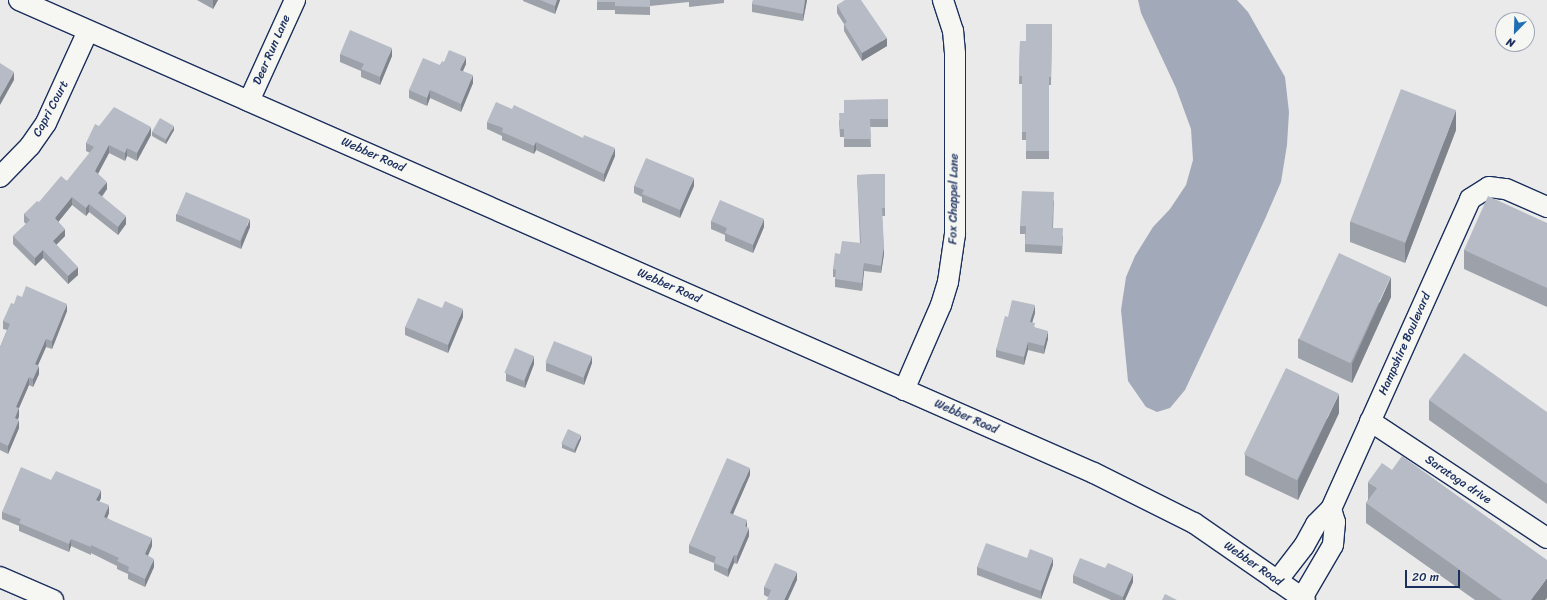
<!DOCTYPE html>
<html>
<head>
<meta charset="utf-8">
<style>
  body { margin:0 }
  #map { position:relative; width:1547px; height:600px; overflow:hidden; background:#e9eae9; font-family:Sriracha,sans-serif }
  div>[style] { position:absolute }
  .water>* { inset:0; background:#a2aaba }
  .roads { filter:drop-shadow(1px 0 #1b2f5e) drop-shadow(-1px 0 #1b2f5e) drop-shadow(0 1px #1b2f5e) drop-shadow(0 -1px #1b2f5e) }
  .minor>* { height:20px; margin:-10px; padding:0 10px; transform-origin:10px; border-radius:10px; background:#f6f6f2 }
  .wall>* { inset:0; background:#9da1aa }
  .shaded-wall>* { inset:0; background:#7f838b }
  .building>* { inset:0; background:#b6bbc6; transform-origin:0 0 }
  span { translate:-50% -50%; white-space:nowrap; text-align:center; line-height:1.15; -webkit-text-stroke:3px #f6f6f2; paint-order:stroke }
  .street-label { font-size:12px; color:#1b2f5e }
  .north { position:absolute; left:1495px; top:12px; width:40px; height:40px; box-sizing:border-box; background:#f6f6f2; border:1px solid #9ea6b7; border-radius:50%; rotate:203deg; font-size:11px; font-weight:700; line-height:16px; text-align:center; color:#1b2f5e }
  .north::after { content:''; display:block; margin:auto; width:14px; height:18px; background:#1f6fb2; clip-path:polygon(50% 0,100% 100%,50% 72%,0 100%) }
  .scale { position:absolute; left:1405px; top:570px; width:55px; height:18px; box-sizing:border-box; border:2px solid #1b2f5e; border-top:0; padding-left:5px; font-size:12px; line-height:14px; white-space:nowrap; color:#1b2f5e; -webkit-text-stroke:3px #f6f6f2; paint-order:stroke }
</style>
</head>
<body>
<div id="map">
  <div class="water">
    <i style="clip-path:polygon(1138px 0,1237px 0,1248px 12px,1285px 77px,1289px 112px,1287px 145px,1281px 182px,1265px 219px,1185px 390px,1170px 408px,1157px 412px,1146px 407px,1128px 381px,1121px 310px,1126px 277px,1135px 256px,1153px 227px,1170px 209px,1186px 185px,1193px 160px,1191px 129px,1176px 88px,1141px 13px)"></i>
  </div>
  <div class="roads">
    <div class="minor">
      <i style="left:19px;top:0;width:1174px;rotate:23.75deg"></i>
      <i style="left:1094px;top:473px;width:112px;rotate:26.6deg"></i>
      <i style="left:1194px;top:523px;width:135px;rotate:34.7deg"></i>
      <i style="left:249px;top:101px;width:111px;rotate:-65.5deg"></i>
      <i style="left:0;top:177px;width:43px;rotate:-45.9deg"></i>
      <i style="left:30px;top:146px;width:28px;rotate:-55deg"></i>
      <i style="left:46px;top:123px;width:101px;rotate:-65.5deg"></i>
      <i style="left:904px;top:390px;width:93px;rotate:-66.5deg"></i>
      <i style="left:941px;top:305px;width:24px;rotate:-73deg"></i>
      <i style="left:948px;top:282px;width:49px;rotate:-81.7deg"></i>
      <i style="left:955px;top:234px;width:181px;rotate:-90deg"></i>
      <i style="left:955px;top:53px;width:22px;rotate:-95deg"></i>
      <i style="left:953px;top:31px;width:33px;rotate:-108deg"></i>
      <i style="left:1370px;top:421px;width:212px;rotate:33.5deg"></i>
      <i style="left:1331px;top:509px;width:340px;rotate:-65.8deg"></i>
      <i style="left:1470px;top:199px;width:22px;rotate:-32deg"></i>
      <i style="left:1489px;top:187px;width:17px;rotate:7deg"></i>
      <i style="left:1506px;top:189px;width:45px;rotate:23.7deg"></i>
      <i style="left:0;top:577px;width:58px;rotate:23.5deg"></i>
      <i style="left:1277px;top:581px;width:44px;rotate:-52.4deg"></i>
      <i style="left:1304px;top:546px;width:25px;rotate:-61deg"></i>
      <i style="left:1316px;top:524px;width:21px;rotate:-45deg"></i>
      <i style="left:1331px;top:509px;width:14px;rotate:73deg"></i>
      <i style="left:1335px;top:522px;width:23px;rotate:95deg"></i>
      <i style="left:1333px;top:545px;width:61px;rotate:120.3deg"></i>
    </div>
  </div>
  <div class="wall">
    <i style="clip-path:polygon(197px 0,218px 0,213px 9px)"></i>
    <i style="clip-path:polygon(523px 0,560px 0,555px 14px,523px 1px)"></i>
    <i style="clip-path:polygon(597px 0,724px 0,724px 3px,689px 7px,689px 2px,650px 6px,650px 15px,615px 14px,615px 10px,597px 10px)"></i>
    <i style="clip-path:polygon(753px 0,807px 0,803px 21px,752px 12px,752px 4px)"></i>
    <i style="clip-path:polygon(837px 5px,887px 46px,862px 61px,844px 31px,844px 24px,837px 13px)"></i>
    <i style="clip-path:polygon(1052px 24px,1051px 85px,1049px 85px,1049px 159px,1026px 159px,1026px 140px,1022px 140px,1022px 84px,1019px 84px,1020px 41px,1026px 41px)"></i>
    <i style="clip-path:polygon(340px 54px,392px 56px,380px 85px,361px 77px,361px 71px,340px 62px)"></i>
    <i style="clip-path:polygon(444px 62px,466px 64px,463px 71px,473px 83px,461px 112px,430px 98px,427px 106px,409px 98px,409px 90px)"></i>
    <i style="clip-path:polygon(888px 99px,888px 127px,870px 127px,871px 147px,844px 147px,844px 137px,840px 137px,839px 121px,844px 113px)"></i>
    <i style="clip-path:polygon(487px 122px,615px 156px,604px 182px,536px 150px,534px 154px,502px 140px,502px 136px,487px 129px)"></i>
    <i style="clip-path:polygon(99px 126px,151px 135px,137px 161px,127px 156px,125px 161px,109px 153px,98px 174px,107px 189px,102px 197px,126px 224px,118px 235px,89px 212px,86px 216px,72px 205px,58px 222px,65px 236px,56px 245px,78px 275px,68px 284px,43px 258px,35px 266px,13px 244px,13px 236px,26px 224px,24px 222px,24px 214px,67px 181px,90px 153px,86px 151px,86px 143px)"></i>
    <i style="clip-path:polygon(174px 130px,166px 144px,152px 136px,152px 132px)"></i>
    <i style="clip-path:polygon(1456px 130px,1405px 263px,1350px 242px,1350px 222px)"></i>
    <i style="clip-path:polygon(885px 174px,885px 216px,882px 216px,884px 254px,881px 273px,864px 271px,862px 291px,835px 287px,835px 277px,833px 277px,833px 269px,840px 254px,860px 243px,857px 175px)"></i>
    <i style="clip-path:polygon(634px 186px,694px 186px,680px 218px,642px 202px,642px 197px,634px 193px)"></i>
    <i style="clip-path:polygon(1054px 200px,1053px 228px,1063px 236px,1062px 254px,1025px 252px,1025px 234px,1020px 234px,1020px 226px)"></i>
    <i style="clip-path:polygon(176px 214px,250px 227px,241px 249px,176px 221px)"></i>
    <i style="clip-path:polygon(711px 221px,764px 227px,753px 253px,725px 241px,725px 235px,711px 229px)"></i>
    <i style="clip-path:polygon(1547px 223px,1547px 307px,1464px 269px,1464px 250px)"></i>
    <i style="clip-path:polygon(22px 297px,67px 311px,52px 349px,46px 347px,38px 365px,39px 374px,33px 387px,29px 385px,19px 408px,19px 416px,18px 420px,19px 428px,8px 454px,0 450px,0 347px,7px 330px,3px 329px,3px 321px,14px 304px)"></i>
    <i style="clip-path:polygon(1391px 297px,1352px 383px,1298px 358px,1298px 339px)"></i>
    <i style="clip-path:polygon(1035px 313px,1032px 322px,1035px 328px,1048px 339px,1044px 354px,1028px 350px,1024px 365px,996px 357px,996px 350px,1008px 317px)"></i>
    <i style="clip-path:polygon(463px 317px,448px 353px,405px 335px,405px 327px)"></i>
    <i style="clip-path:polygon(546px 363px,592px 363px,584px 385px,546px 371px)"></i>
    <i style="clip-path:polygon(534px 364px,525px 388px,506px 381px,506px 373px)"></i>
    <i style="clip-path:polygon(1429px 400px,1547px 412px,1547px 504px,1429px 420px)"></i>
    <i style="clip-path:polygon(1339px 413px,1298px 500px,1245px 475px,1245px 455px)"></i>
    <i style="clip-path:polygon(581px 439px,575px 453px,562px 448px,562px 444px)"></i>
    <i style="clip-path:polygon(750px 475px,733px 514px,747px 528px,749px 536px,737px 564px,734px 563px,728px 577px,714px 570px,714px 563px,689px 553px,689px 545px)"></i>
    <i style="clip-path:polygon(51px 480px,101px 498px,99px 501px,109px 513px,107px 518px,152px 546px,148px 556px,154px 567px,145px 587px,128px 579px,128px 574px,117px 569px,117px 566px,91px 553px,91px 555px,71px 546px,69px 552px,19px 531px,19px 526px,2px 519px,2px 512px)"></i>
    <i style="clip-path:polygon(1368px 482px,1547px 598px,1545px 600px,1475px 600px,1366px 523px,1366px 503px,1368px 500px)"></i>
    <i style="clip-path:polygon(1027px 558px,1053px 565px,1041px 599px,977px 575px,977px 567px)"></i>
    <i style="clip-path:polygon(1073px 575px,1133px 582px,1125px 600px,1111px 600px,1073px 583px)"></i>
    <i style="clip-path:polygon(797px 580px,768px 597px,764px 595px,764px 587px)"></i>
  </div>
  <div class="shaded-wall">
    <i style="clip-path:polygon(213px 0,218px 0,213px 9px)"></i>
    <i style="clip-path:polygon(557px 0,560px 0,555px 14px,555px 6px)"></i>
    <i style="clip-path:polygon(805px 0,807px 0,803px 21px,803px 14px)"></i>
    <i style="clip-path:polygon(887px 38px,887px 46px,862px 61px,862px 53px)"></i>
    <i style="clip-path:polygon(392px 48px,392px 56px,380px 85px,380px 77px)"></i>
    <i style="clip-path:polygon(466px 57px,466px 64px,460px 77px,460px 70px)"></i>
    <i style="clip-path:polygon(14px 72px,14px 80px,0 105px,0 97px)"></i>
    <i style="clip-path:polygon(473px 75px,473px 83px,461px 112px,461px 104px)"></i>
    <i style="clip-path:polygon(430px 90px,430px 98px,427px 106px,427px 98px)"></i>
    <i style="clip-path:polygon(1456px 110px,1456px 130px,1405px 263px,1405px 244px)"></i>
    <i style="clip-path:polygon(174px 126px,174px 130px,166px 144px,166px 140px)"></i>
    <i style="clip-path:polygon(151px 127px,151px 135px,137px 161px,137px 153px)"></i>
    <i style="clip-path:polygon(536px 142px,536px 150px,534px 154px,534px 146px)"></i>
    <i style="clip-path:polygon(109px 145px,109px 153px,95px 179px,95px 171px)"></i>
    <i style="clip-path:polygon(127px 148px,127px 156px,125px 161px,125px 153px)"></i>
    <i style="clip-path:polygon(615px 148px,615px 156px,604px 182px,604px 174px)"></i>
    <i style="clip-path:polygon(694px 178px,694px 186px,680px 218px,680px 210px)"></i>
    <i style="clip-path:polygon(107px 182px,107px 189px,98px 201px,98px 193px)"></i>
    <i style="clip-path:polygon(72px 197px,72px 205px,55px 226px,55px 218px)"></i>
    <i style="clip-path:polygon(89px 204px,89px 212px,86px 216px,86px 208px)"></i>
    <i style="clip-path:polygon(126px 216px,126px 224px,118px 235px,118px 227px)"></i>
    <i style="clip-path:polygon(250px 219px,250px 227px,241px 249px,241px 241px)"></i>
    <i style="clip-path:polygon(764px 219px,764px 227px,753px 253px,753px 245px)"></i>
    <i style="clip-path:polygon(65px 229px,65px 236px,53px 248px,53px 241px)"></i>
    <i style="clip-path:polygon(884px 246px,884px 254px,881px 273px,881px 266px)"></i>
    <i style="clip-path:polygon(43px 250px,43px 258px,35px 266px,35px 258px)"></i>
    <i style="clip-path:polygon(864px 263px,864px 271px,862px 291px,862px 283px)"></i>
    <i style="clip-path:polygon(78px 267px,78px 275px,68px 284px,68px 276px)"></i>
    <i style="clip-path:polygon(1391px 277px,1391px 297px,1352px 383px,1352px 364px)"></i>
    <i style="clip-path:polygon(67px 304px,67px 311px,52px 349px,52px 341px)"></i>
    <i style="clip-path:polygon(1035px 305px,1035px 313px,1030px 330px,1030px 322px)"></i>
    <i style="clip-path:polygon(463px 309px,463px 317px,448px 353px,448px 345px)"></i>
    <i style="clip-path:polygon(1048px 331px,1048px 339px,1044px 354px,1044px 346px)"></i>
    <i style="clip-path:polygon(46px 339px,46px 347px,35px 372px,35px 364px)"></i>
    <i style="clip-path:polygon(1028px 342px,1028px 350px,1024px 365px,1024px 357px)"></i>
    <i style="clip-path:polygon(534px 356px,534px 364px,525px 388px,525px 380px)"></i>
    <i style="clip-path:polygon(592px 356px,592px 363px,584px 385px,584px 377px)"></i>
    <i style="clip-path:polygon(39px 366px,39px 374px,33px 387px,33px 379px)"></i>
    <i style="clip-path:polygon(29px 377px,29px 385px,16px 415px,16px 407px)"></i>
    <i style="clip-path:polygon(1339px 394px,1339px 413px,1298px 500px,1298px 480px)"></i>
    <i style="clip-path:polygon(19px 408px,19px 416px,15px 426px,15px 418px)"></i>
    <i style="clip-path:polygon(19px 420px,19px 428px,8px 454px,8px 446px)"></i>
    <i style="clip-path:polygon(581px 435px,581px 439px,575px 453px,575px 449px)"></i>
    <i style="clip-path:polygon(750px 468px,750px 475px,730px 521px,730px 513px)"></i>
    <i style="clip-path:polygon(101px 490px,101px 498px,96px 508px,96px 500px)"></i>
    <i style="clip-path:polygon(109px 505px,109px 513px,104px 525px,104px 517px)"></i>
    <i style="clip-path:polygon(747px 520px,747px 528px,745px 526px)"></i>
    <i style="clip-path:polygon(749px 528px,749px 536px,737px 564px,737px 556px)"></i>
    <i style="clip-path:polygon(152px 538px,152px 546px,145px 562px,145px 554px)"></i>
    <i style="clip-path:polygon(71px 539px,71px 546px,69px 552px,69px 544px)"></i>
    <i style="clip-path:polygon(734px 555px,734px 563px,728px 577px,728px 569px)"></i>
    <i style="clip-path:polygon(1053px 558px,1053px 565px,1041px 599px,1041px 591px)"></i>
    <i style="clip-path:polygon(154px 559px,154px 567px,145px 587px,145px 579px)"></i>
    <i style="clip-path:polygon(797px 572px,797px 580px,788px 600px,784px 600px)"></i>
    <i style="clip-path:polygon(1133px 574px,1133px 582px,1125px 600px,1123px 600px,1123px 597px)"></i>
    <i style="clip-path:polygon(1547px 578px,1547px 598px,1545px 600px,1531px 600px)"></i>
  </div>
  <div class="building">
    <i style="clip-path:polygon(540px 0,557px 0,555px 6px)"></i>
    <i style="clip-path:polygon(597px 0,650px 0,650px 7px,615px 6px,615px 2px,597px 2px)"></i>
    <i style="clip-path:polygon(753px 0,805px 0,803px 14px,752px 4px)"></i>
    <i style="clip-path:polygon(845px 0,861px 0,887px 38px,862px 53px,844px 24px,847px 22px,837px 5px)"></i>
    <i style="clip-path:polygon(1026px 24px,1052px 24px,1051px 77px,1049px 77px,1049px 151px,1026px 151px,1026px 132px,1022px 132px,1022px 76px,1019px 76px,1020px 41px,1026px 41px)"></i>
    <i style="clip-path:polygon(350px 30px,392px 48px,380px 77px,361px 69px,364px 64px,340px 54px)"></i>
    <i style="clip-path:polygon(449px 50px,466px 57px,460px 70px,473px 75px,461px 104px,430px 90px,427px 98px,409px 90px,423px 58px,440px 65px,442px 61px,444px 62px)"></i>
    <i style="clip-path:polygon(0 63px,14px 72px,0 97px)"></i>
    <i style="left:1401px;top:89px;width:59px;height:142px;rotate:21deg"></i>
    <i style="clip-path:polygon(888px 99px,888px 119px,870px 119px,871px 139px,844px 139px,844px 129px,840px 129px,839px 113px,844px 113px,844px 100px)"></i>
    <i style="clip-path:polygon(496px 102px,512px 109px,514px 105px,583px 138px,584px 135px,615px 148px,604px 174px,536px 142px,534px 146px,502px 132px,503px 128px,487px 122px)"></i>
    <i style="clip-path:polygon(114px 107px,151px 127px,137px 153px,127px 148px,125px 153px,109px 145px,95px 171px,107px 182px,98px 193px,126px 216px,118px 227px,89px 204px,86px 208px,72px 197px,55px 218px,65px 229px,53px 241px,78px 267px,68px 276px,43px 250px,35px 258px,13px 236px,30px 220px,24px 214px,37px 201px,39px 202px,61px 176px,67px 181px,94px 147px,86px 143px,95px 124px,99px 126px)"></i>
    <i style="left:160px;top:118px;width:16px;height:16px;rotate:30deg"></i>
    <i style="clip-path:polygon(646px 158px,694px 178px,680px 210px,642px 194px,644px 190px,634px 186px)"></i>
    <i style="clip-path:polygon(885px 174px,885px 208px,882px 208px,884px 246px,881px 266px,864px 263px,862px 283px,835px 279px,836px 270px,833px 269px,835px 253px,840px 254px,842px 241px,861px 243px,857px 175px)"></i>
    <i style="clip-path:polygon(1022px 191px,1054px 192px,1052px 228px,1063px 228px,1062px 246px,1025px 244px,1026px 226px,1020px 226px)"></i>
    <i style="left:186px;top:192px;width:69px;height:24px;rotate:23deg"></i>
    <i style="clip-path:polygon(1488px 196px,1547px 223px,1547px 288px,1464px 250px)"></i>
    <i style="clip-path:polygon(720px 200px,764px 219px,753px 245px,725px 233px,727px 228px,711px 221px)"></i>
    <i style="left:1339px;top:253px;width:57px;height:95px;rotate:25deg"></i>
    <i style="clip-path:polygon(26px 286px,67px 304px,52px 341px,46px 339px,35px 364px,39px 366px,33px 379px,29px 377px,16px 407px,19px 408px,15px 418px,19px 420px,8px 446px,0 442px,0 347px,10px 324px,3px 321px,11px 303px,14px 304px,17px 295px,22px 297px)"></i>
    <i style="clip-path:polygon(418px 298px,442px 308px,445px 301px,463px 309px,448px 345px,405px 327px)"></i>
    <i style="clip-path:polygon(1012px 300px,1035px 305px,1030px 322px,1035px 323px,1034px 327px,1048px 331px,1044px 346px,1028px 342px,1024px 357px,996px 350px,1005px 316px,1008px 317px)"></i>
    <i style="left:554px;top:341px;width:41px;height:23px;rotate:22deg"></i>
    <i style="left:515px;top:348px;width:21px;height:27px;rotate:23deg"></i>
    <i style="clip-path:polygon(1464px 353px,1547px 412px,1547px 484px,1429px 400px)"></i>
    <i style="left:1286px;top:368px;width:59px;height:96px;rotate:26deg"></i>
    <i style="left:568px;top:429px;width:14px;height:16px;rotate:25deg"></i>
    <i style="clip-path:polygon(1402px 456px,1547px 560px,1547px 578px,1531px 600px,1502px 600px,1366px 503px,1377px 488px,1368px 482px,1382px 463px,1392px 470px)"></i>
    <i style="clip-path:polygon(727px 458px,750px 468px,730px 513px,747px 520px,745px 526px,749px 528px,737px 556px,734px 555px,728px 569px,714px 563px,716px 557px,689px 545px)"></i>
    <i style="clip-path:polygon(21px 467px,51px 480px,56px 471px,101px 490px,96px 500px,109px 505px,104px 517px,152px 538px,145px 554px,154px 559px,145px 579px,128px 571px,129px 567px,117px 561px,119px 558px,91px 545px,91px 547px,71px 539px,69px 544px,19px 523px,21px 519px,2px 512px)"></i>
    <i style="clip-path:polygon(986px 543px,1027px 558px,1030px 549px,1053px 558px,1041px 591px,977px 567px)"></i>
    <i style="clip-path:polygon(1080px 558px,1105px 568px,1108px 563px,1133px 574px,1123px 597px,1073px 575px)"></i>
    <i style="clip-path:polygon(775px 563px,797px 572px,784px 600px,767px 600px,771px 590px,764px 587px)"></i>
    <i style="clip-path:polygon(1165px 594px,1177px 600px,1162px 600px)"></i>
  </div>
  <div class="street-label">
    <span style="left:272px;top:50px;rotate:-66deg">Deer Run Lane</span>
    <span style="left:51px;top:109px;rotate:-62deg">Capri Court</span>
    <span style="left:373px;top:155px;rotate:24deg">Webber Road</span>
    <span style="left:954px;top:199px;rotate:-89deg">Fox Chappel Lane</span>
    <span style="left:669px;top:286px;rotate:24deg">Webber Road</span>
    <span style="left:1405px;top:344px;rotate:-66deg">Hampshire Boulevard</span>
    <span style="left:966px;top:417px;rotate:24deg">Webber Road</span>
    <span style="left:1458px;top:480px;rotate:34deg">Saratoga drive</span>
    <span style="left:1253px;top:564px;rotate:35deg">Webber Road</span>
  </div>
  <div class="north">N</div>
  <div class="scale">20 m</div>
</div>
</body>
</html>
